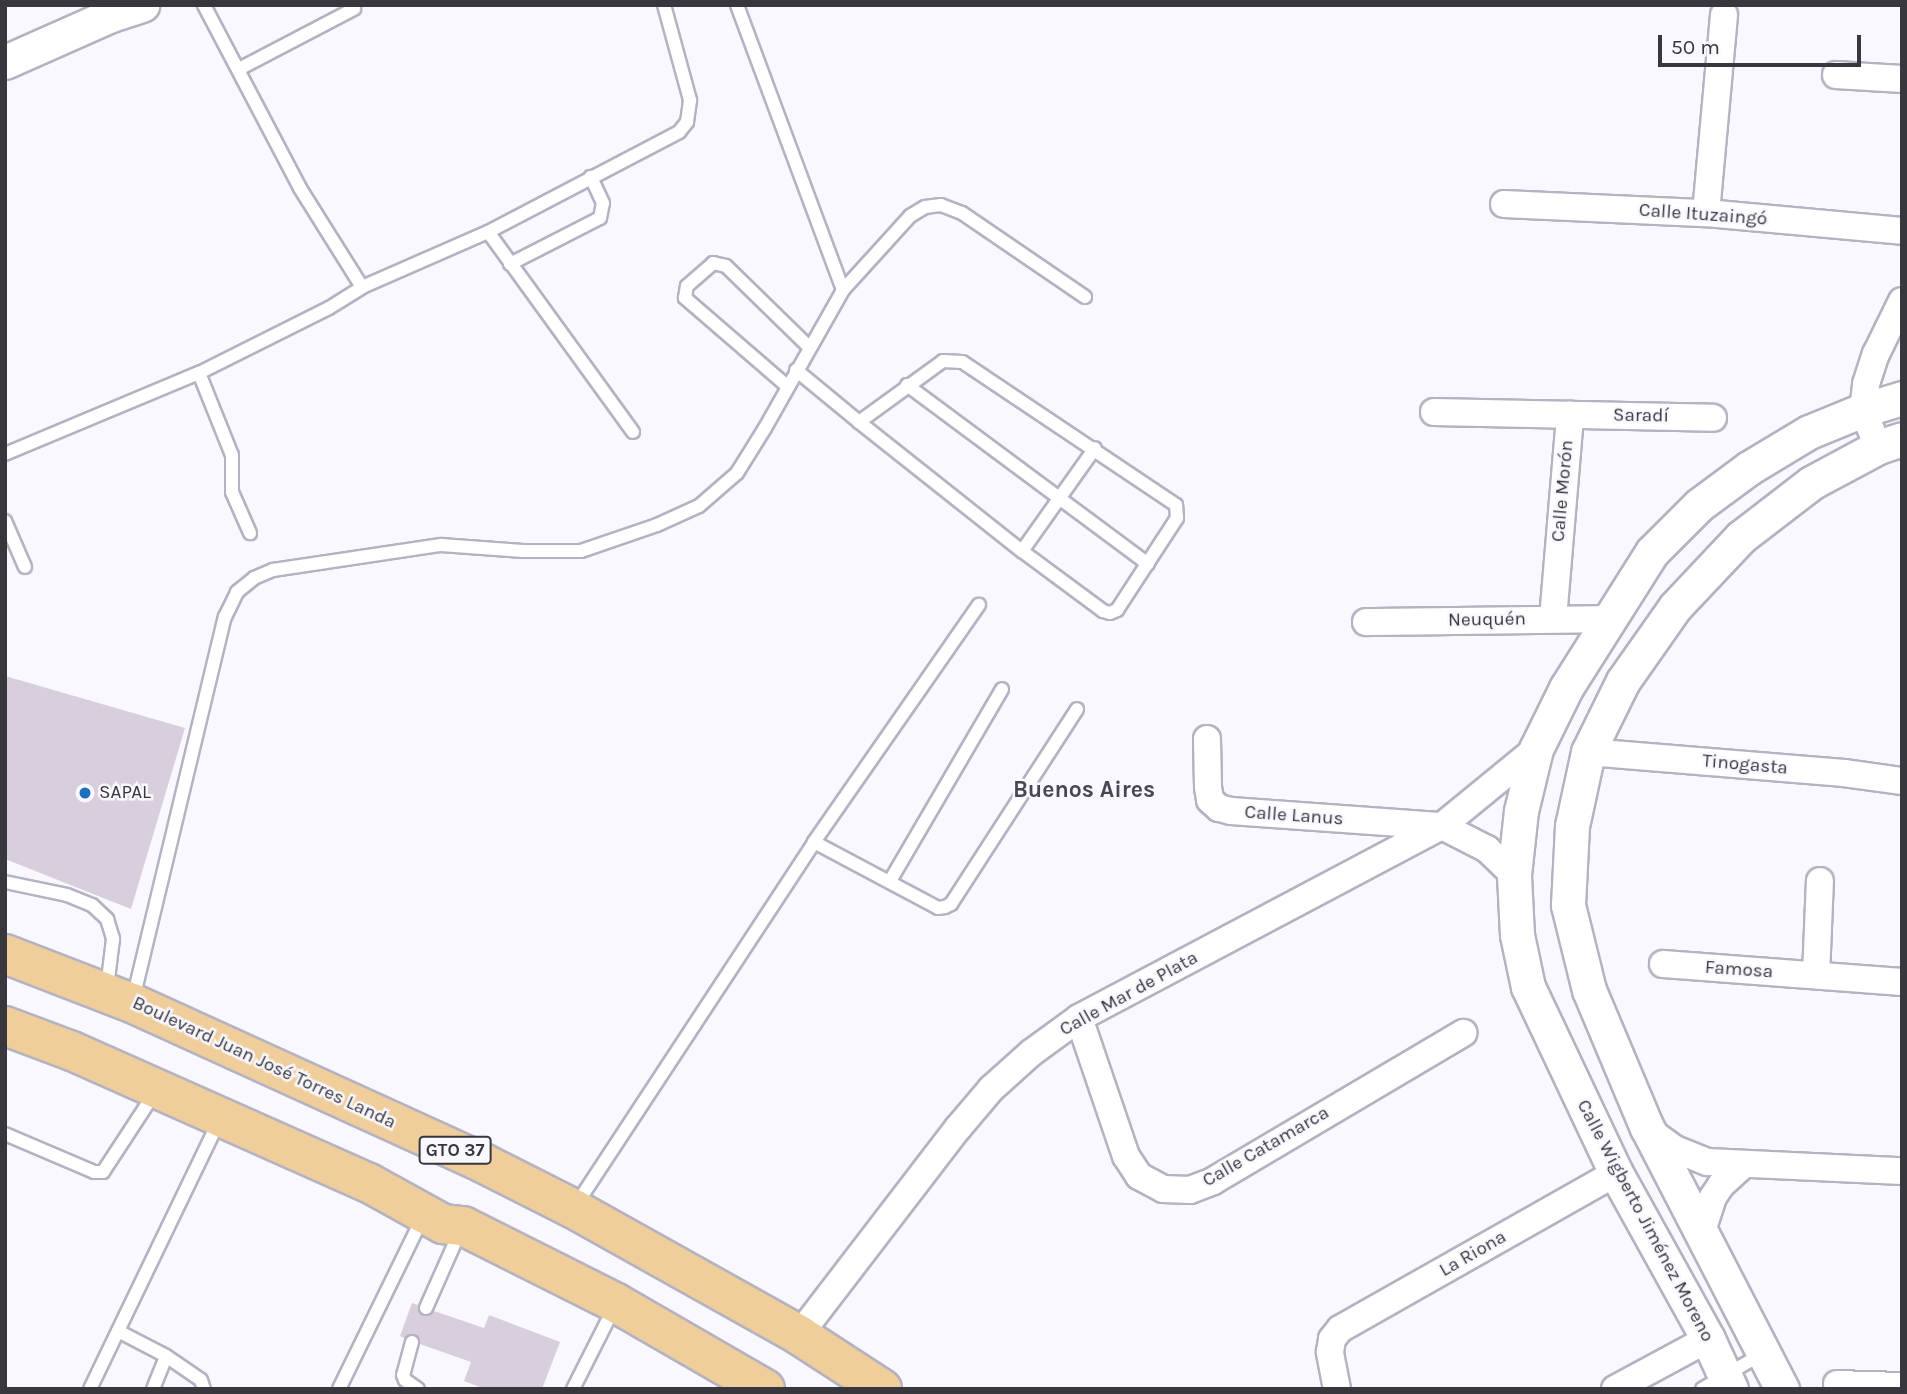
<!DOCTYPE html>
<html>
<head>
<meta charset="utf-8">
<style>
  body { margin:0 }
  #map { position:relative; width:1907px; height:1394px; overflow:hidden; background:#f9f8ff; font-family:Karla,sans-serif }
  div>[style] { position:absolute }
  .building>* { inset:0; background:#d8cedc }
  .roads { filter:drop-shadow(2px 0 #b5b2c1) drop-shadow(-2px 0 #b5b2c1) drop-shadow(0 2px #b5b2c1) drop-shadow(0 -2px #b5b2c1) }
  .service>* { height:12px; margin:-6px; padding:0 6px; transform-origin:6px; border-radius:6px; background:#fff }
  .minor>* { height:26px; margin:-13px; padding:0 13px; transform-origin:13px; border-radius:13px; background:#fff }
  .tertiary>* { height:33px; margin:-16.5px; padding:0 16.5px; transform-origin:16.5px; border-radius:16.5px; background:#fff }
  .primary>* { height:38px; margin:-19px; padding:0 19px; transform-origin:19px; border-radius:19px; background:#f0ce9b }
  .dots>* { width:19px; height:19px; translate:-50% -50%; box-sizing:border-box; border:4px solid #f9f8ff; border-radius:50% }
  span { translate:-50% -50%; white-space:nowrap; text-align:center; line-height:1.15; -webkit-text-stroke:5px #f9f8ff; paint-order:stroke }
  .shield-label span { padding:2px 5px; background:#f9f8ff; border:2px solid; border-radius:5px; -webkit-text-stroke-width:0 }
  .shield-label { font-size:18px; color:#39373e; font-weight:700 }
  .street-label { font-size:19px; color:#39373e }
  .poi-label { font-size:19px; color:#39373e }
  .left { translate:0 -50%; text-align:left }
  .quarter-label { font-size:23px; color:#494653; font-weight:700 }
  .frame { position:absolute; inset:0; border:7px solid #39373e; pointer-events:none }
  .scale { position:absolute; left:1658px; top:35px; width:203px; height:32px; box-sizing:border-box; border:4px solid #39373e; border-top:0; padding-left:9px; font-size:21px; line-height:24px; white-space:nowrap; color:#39373e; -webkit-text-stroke:5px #f9f8ff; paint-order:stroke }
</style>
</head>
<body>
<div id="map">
  <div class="building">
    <i style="clip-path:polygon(5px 676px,185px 728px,131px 909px,5px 859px)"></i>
    <i style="clip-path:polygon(412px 1303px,418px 1305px,419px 1313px,423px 1316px,431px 1315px,434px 1311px,484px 1328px,489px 1315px,560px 1342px,542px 1389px,485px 1389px,464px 1381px,471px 1362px,420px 1344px,415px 1334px,404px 1338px,400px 1336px)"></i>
  </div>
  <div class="roads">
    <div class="service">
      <i style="left:239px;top:69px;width:130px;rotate:-27.6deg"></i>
      <i style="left:510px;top:264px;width:101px;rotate:-27.1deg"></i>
      <i style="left:600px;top:218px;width:15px;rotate:-79deg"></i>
      <i style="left:603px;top:203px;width:29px;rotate:-115deg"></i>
      <i style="left:362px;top:287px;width:137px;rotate:-23.6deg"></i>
      <i style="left:843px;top:290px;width:100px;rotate:-47.8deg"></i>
      <i style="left:910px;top:216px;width:17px;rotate:-31deg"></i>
      <i style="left:925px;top:207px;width:16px;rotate:-7deg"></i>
      <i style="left:941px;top:205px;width:22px;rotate:21deg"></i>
      <i style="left:962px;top:213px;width:149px;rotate:34.3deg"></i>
      <i style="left:796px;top:370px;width:82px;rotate:39.5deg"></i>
      <i style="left:859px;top:422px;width:208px;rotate:38.4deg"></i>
      <i style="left:1022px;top:551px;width:101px;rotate:36.5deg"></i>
      <i style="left:1103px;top:611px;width:7px;rotate:16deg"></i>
      <i style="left:1110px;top:613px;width:8px;rotate:-23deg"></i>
      <i style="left:1117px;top:610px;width:110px;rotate:-56.9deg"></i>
      <i style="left:1177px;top:518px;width:13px;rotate:-94deg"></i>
      <i style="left:1176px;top:505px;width:257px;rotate:-146.2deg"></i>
      <i style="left:962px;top:362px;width:19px;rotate:-177deg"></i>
      <i style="left:943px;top:361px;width:104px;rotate:144deg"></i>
      <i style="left:199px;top:373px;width:88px;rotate:68.1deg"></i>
      <i style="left:232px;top:455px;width:37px;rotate:90deg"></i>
      <i style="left:232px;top:492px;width:45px;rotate:66.3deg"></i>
      <i style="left:907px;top:385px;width:300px;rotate:36.6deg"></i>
      <i style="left:787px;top:386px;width:135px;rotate:-139.2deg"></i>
      <i style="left:685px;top:298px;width:12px;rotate:-81deg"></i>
      <i style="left:687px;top:286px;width:35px;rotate:-41deg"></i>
      <i style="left:713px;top:263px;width:13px;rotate:13deg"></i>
      <i style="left:726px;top:266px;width:116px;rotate:44.3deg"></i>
      <i style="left:633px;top:432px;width:247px;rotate:-125.9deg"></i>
      <i style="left:488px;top:232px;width:216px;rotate:-27.6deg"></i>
      <i style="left:679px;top:132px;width:13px;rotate:-51deg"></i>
      <i style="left:687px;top:122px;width:22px;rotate:-82deg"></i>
      <i style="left:690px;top:100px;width:98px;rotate:-105.3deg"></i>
      <i style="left:5px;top:454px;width:210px;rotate:-22.7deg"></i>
      <i style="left:199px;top:373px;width:145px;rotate:-26.6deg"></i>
      <i style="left:329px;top:308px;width:39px;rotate:-32deg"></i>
      <i style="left:362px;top:287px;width:117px;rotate:-122.1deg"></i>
      <i style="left:300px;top:188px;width:207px;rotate:-117.7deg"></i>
      <i style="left:5px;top:521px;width:50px;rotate:66.5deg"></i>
      <i style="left:1022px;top:551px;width:126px;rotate:-54.7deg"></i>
      <i style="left:814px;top:842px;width:140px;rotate:28deg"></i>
      <i style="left:938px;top:908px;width:7px;rotate:-8deg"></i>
      <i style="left:945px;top:907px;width:7px;rotate:-27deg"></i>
      <i style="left:951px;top:904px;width:232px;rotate:-57.1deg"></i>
      <i style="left:890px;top:881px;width:222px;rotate:-59.7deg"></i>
      <i style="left:5px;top:882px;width:63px;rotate:11.8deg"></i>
      <i style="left:67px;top:895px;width:27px;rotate:22deg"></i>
      <i style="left:92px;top:905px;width:21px;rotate:43deg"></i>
      <i style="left:107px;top:919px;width:21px;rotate:73deg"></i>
      <i style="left:113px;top:939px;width:49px;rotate:97deg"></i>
      <i style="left:133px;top:999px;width:393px;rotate:-76.5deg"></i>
      <i style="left:225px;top:617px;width:28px;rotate:-64deg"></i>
      <i style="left:237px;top:592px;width:22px;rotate:-39deg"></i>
      <i style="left:254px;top:578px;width:21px;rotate:-23deg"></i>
      <i style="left:273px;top:570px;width:170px;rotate:-8.5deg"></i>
      <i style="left:441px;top:545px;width:82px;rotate:4.2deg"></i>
      <i style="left:523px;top:551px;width:58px"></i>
      <i style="left:581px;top:551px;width:80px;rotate:-18.9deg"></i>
      <i style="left:657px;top:525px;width:46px;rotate:-24.3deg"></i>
      <i style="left:699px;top:506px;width:50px;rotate:-41deg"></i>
      <i style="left:737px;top:473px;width:53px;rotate:-58.1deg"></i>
      <i style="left:765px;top:428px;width:159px;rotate:-60.5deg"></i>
      <i style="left:843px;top:290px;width:304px;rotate:-110.4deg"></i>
      <i style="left:5px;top:1134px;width:97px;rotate:23.1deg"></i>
      <i style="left:94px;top:1172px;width:9px"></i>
      <i style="left:103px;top:1172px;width:97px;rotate:-56.8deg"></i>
      <i style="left:576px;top:1205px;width:434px;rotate:-56.7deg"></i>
      <i style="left:814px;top:842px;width:289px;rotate:-55.2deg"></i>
      <i style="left:426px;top:1308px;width:86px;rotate:-66.1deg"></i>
      <i style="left:118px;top:1331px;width:54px;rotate:27.5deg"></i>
      <i style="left:166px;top:1356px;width:42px;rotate:34.4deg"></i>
      <i style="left:201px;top:1380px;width:9px;rotate:72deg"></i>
      <i style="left:412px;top:1342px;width:34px;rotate:105deg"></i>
      <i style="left:403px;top:1375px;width:5px;rotate:68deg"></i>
      <i style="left:405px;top:1380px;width:16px;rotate:35deg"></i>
      <i style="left:90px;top:1389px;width:297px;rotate:-64.3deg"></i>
      <i style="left:153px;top:1389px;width:35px;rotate:-68deg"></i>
      <i style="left:339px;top:1389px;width:191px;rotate:-64deg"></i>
      <i style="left:573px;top:1389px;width:91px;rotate:-63.2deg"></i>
      <i style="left:1702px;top:1389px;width:69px;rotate:-30.3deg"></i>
    </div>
    <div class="minor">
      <i style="left:1836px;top:75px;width:66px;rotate:3.5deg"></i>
      <i style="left:1504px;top:204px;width:202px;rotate:2.6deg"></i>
      <i style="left:1706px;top:213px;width:197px;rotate:5.2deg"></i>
      <i style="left:1706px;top:213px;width:199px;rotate:-84.8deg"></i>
      <i style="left:1434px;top:412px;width:279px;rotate:1.2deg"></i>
      <i style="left:1878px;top:447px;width:40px;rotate:-112deg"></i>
      <i style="left:1863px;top:410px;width:26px;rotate:-83deg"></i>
      <i style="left:1866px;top:384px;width:32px;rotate:-72deg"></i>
      <i style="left:1876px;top:354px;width:59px;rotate:-63.9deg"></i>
      <i style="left:1553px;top:619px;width:205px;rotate:-85.2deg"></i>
      <i style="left:1366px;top:622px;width:241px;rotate:-0.7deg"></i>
      <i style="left:1207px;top:739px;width:48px;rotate:88.8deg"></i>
      <i style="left:1208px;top:787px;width:13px;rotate:81deg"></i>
      <i style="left:1210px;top:800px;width:12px;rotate:42deg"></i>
      <i style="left:1219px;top:808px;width:12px;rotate:14deg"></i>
      <i style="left:1231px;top:811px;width:212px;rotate:4.1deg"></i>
      <i style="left:1442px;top:826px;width:51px;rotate:27.1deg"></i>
      <i style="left:1487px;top:849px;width:37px;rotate:44deg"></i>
      <i style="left:1588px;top:752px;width:257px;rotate:4.7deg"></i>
      <i style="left:1844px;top:773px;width:59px;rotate:7.9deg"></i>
      <i style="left:1663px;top:964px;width:240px;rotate:4.3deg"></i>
      <i style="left:1816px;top:975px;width:94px;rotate:-87.6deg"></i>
      <i style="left:1079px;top:1018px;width:146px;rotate:71.2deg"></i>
      <i style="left:1126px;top:1156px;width:24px;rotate:57deg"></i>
      <i style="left:1139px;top:1176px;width:27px;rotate:28deg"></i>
      <i style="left:1163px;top:1189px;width:27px;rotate:2deg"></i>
      <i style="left:1190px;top:1190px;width:25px;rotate:-21deg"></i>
      <i style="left:1213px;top:1181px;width:291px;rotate:-30.6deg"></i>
      <i style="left:1650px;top:1131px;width:31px;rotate:36deg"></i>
      <i style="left:1675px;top:1149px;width:35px;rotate:22deg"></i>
      <i style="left:1708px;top:1162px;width:194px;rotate:2.7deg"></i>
      <i style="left:1703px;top:1240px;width:15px;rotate:-86deg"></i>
      <i style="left:1704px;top:1225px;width:29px;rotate:-72deg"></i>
      <i style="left:1713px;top:1197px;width:14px;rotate:-56deg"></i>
      <i style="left:1721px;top:1185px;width:30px;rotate:-42deg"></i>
      <i style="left:799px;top:1335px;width:261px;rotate:-52.5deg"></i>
      <i style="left:958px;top:1128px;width:51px;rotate:-49.8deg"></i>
      <i style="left:991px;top:1089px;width:54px;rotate:-42deg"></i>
      <i style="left:1031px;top:1053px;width:59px;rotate:-36.1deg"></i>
      <i style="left:1079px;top:1018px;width:411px;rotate:-27.9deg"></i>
      <i style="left:1442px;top:826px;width:122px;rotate:-39.3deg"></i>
      <i style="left:1837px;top:1384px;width:65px;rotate:1.8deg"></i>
      <i style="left:1337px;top:1389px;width:38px;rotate:-101deg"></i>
      <i style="left:1330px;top:1352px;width:13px;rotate:-81deg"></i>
      <i style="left:1332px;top:1339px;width:13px;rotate:-51deg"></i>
      <i style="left:1340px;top:1329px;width:317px;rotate:-29.5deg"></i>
      <i style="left:1615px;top:1389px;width:106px;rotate:-28.3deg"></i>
    </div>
    <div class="tertiary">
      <i style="left:5px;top:62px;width:116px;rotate:-23.9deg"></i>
      <i style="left:111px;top:15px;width:33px;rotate:-18deg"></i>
      <i style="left:1731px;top:1389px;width:55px;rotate:-114.7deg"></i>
      <i style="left:1708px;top:1339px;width:190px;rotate:-119deg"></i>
      <i style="left:1616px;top:1173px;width:206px;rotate:-115.3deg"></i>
      <i style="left:1528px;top:987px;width:53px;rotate:-101.9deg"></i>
      <i style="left:1517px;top:935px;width:60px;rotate:-92.9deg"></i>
      <i style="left:1514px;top:875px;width:64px;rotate:-83.8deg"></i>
      <i style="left:1521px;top:811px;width:64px;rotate:-76.4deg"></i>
      <i style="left:1536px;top:749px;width:68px;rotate:-63.8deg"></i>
      <i style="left:1566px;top:688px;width:161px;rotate:-57.7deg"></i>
      <i style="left:1652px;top:552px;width:66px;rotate:-45deg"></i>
      <i style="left:1699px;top:505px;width:62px;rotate:-36.5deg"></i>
      <i style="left:1749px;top:468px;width:70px;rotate:-31deg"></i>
      <i style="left:1809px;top:432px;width:58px;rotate:-22.2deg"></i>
      <i style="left:1863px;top:410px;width:41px;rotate:-17.1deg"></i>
      <i style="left:1782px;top:1389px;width:294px;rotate:-117.3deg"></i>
      <i style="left:1647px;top:1128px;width:150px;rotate:-112.8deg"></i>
      <i style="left:1589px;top:990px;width:88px;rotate:-103.9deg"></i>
      <i style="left:1568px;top:905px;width:79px;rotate:-87.1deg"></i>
      <i style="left:1572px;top:826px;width:76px;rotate:-77.8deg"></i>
      <i style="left:1588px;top:752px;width:79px;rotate:-63.8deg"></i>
      <i style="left:1623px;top:681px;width:90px;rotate:-54.9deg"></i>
      <i style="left:1675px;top:607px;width:96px;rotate:-46.7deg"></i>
      <i style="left:1741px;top:537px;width:88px;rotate:-37.6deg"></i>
      <i style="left:1811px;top:483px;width:76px;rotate:-28.2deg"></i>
      <i style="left:1878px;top:447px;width:25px;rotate:-18deg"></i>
    </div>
    <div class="primary">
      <i style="left:5px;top:954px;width:136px;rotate:21.1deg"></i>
      <i style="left:132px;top:1003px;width:386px;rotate:24.5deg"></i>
      <i style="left:483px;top:1163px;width:102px;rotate:26.8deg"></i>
      <i style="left:574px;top:1209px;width:258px;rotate:29.2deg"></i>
      <i style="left:799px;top:1335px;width:99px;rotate:33deg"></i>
      <i style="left:5px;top:1026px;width:72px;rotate:20.5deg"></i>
      <i style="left:72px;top:1051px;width:325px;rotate:24deg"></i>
      <i style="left:369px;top:1183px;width:85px;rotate:29deg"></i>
      <i style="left:443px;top:1224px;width:20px;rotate:6deg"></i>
      <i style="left:463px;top:1226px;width:171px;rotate:26.7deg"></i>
      <i style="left:616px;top:1303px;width:172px;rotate:30deg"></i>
    </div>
  </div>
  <div class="dots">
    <i style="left:85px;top:793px;background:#1d6fbe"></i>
  </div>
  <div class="shield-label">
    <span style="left:455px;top:1150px">GTO 37</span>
  </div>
  <div class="street-label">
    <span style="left:1703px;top:215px;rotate:4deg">Calle Ituzaingó</span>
    <span style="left:1641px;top:416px;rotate:1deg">Saradí</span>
    <span style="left:1563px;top:491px;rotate:-85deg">Calle Morón</span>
    <span style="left:1487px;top:620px;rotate:-1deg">Neuquén</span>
    <span style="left:1745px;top:765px;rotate:5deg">Tinogasta</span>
    <span style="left:1294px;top:816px;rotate:4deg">Calle Lanus</span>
    <span style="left:1739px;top:970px;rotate:4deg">Famosa</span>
    <span style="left:1129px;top:994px;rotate:-29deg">Calle Mar de Plata</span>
    <span style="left:264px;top:1063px;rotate:25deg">Boulevard Juan José Torres Landa</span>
    <span style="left:1266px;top:1147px;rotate:-30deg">Calle Catamarca</span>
    <span style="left:1645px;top:1221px;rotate:62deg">Calle Wigberto Jiménez Moreno</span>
    <span style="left:1473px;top:1254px;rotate:-30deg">La Riona</span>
  </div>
  <div class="poi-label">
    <span class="left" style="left:99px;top:793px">SAPAL</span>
  </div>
  <div class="quarter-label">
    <span style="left:1084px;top:790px">Buenos Aires</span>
  </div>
  <div class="frame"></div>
  <div class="scale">50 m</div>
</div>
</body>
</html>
